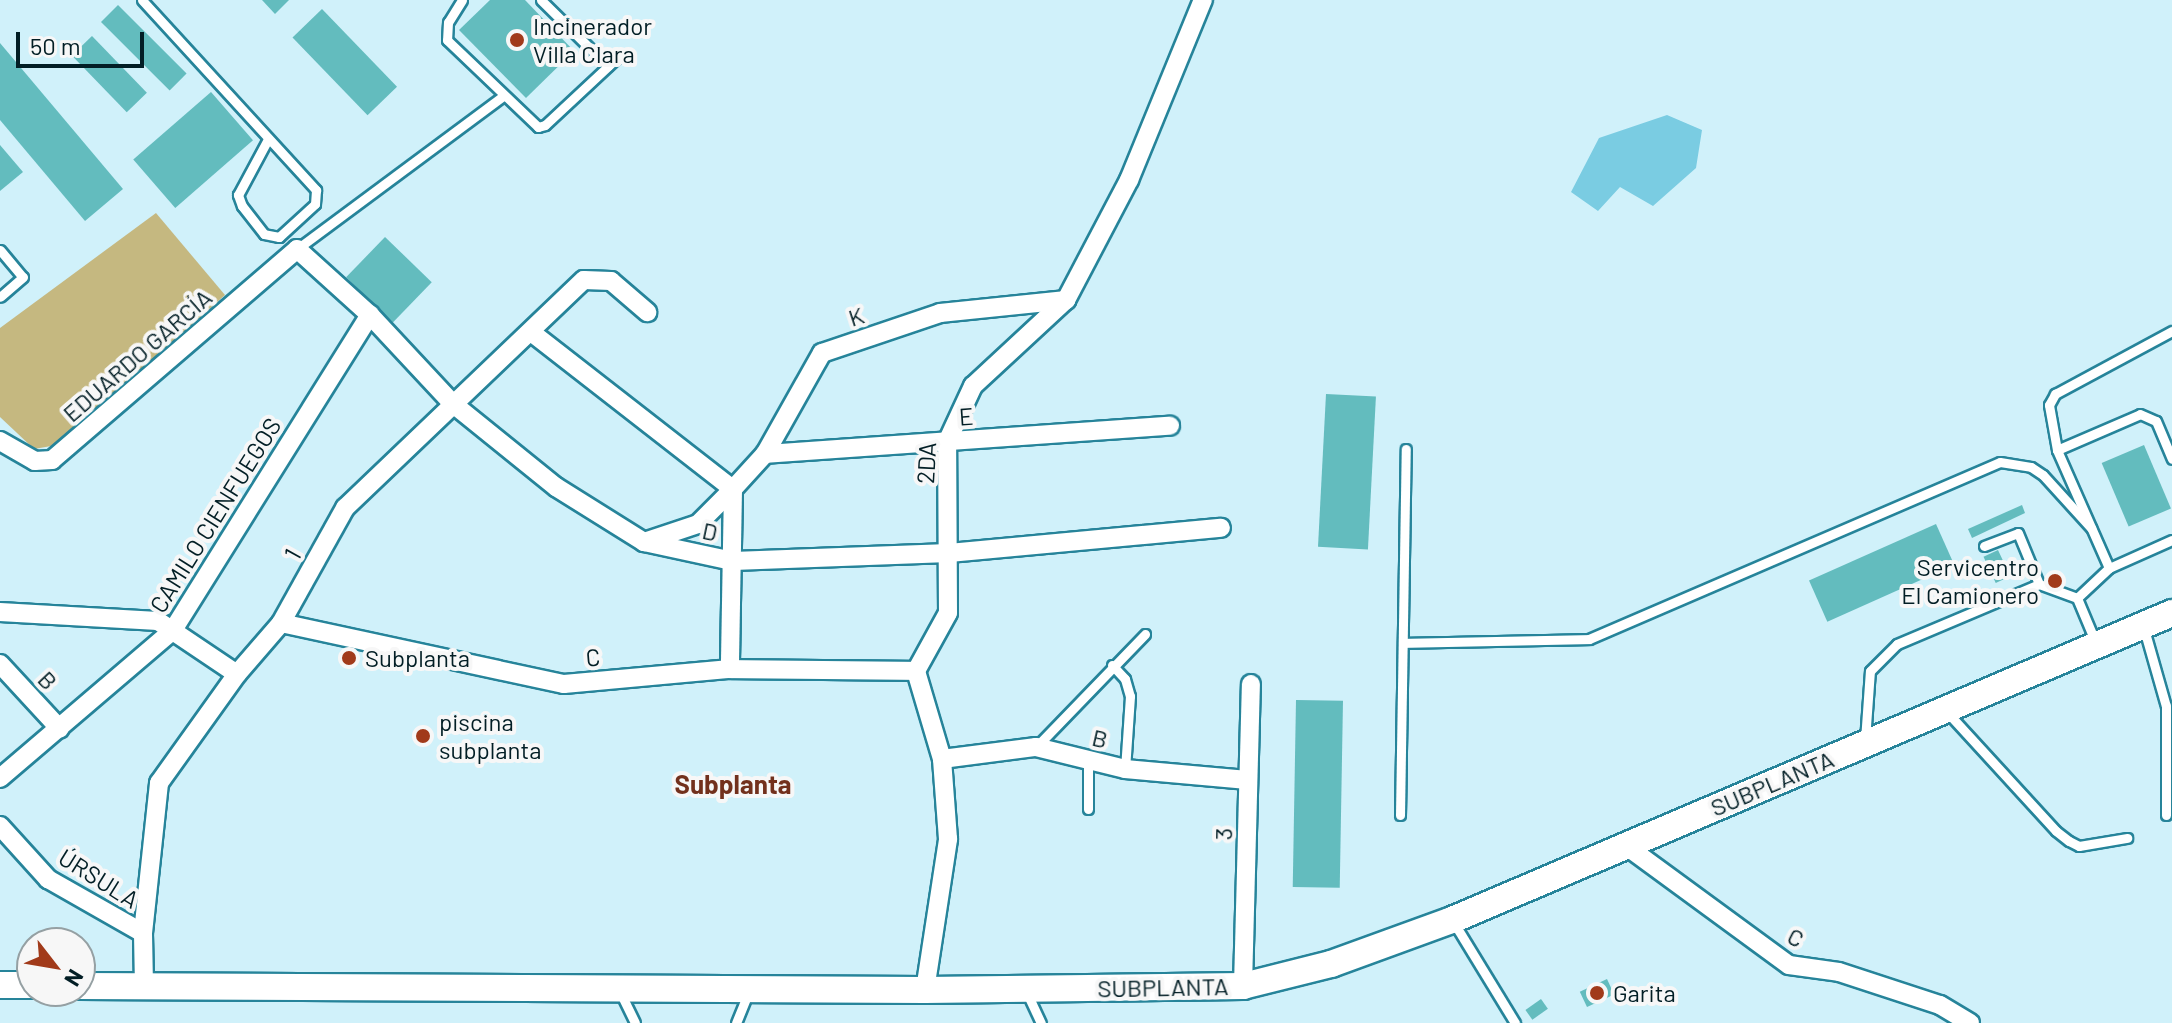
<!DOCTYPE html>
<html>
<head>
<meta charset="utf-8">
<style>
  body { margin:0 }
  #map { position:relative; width:2172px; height:1023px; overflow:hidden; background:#d0f1fa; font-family:Barlow,sans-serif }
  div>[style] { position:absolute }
  .green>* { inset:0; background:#c5b880 }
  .water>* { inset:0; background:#7acce2 }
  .building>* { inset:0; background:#63bcbe; transform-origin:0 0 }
  .roads { filter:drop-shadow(2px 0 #26849a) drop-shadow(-2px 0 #26849a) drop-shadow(0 2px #26849a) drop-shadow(0 -2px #26849a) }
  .lane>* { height:9px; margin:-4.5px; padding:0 4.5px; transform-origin:4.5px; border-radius:4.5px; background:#fff }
  .street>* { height:18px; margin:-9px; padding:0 9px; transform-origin:9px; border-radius:9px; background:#fff }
  .secondary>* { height:26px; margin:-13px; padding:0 13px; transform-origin:13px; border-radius:13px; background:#fff }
  .dots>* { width:22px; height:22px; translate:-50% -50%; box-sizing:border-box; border:4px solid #f7f7f7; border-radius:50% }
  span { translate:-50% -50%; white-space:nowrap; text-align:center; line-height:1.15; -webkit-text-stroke:8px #f7f7f7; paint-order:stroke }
  .poi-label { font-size:24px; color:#021e25 }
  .left { translate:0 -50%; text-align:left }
  .right { translate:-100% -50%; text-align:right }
  .street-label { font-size:24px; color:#021e25 }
  .neighbourhood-label { font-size:26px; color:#72301c; font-weight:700 }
  .north { position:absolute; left:16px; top:927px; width:80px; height:80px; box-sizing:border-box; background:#f7f7f7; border:2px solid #95a0a3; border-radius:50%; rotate:121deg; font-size:22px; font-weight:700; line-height:32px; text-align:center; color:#021e25 }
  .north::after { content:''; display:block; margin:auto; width:28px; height:36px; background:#a13a1a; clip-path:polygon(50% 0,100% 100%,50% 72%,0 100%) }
  .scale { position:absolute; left:16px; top:32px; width:128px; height:36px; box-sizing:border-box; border:4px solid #021e25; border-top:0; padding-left:10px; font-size:24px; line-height:28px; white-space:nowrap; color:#021e25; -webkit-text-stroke:6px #f7f7f7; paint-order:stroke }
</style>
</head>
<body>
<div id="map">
  <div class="green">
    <i style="clip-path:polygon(156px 213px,225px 295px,57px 445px,34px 449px,0 417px,0 328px)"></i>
  </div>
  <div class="water">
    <i style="clip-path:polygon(1667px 115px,1702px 130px,1696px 168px,1653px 206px,1620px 187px,1598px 211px,1571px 192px,1599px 138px)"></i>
  </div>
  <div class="building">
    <i style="clip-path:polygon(262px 0,289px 0,275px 14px)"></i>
    <i style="clip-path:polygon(490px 0,525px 0,574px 51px,526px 98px,459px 30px)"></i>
    <i style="left:118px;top:5px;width:97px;height:24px;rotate:45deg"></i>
    <i style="left:322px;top:9px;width:108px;height:41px;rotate:46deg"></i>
    <i style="left:92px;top:36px;width:79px;height:28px;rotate:46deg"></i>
    <i style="clip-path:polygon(0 43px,123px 189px,85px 221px,0 120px)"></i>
    <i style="left:211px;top:92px;width:64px;height:103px;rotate:49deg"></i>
    <i style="clip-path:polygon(0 145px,23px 172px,0 191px)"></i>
    <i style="left:385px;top:237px;width:65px;height:56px;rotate:44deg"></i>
    <i style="left:1326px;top:394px;width:50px;height:153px;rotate:3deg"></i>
    <i style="left:2144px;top:445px;width:69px;height:46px;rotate:67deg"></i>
    <i style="clip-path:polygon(2022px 505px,2025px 513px,1972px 538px,1968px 529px)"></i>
    <i style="left:1936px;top:524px;width:45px;height:139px;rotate:66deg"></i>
    <i style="left:1998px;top:550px;width:29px;height:16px;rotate:65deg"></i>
    <i style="left:1296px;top:700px;width:47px;height:187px;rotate:1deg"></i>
    <i style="left:1607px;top:979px;width:17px;height:30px;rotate:65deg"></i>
    <i style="left:1541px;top:999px;width:12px;height:19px;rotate:55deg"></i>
  </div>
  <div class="roads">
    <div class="lane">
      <i style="left:142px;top:0;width:258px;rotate:47.5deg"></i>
      <i style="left:316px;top:190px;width:14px;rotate:94deg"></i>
      <i style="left:315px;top:204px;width:49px;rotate:137.5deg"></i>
      <i style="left:279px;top:237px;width:15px;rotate:-169deg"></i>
      <i style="left:264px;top:234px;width:36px;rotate:-128deg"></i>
      <i style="left:242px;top:206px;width:12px;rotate:-110deg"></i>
      <i style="left:238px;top:195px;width:64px;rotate:-61.8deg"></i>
      <i style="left:462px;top:0;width:26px;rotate:122deg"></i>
      <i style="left:448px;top:22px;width:18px;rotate:93deg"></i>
      <i style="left:447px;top:40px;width:126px;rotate:43.7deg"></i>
      <i style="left:538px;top:127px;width:7px;rotate:-16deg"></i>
      <i style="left:545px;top:125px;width:103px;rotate:-43deg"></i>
      <i style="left:541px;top:0;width:94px;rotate:44.6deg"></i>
      <i style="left:297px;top:249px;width:257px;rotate:-36.6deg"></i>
      <i style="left:0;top:250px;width:35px;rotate:50deg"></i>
      <i style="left:23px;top:277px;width:30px;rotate:139deg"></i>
      <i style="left:2057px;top:450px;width:90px;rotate:-23.4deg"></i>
      <i style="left:2140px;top:414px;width:17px;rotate:24deg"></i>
      <i style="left:2156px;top:421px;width:41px;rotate:67.2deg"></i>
      <i style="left:1984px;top:546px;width:36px;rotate:-21deg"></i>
      <i style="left:2018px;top:533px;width:55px;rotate:67.6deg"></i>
      <i style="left:2109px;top:568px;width:129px;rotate:-113.8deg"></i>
      <i style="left:2057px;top:450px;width:46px;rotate:-100.1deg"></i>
      <i style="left:2049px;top:405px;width:13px;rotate:-61deg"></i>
      <i style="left:2055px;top:394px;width:133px;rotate:-28.3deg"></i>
      <i style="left:2077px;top:598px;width:44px;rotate:-43.2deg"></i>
      <i style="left:2109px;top:568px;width:69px;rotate:-24deg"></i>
      <i style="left:2144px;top:629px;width:80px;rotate:74.1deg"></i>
      <i style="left:2166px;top:706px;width:109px;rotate:90deg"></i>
      <i style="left:1403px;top:643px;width:186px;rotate:-1.2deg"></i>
      <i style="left:1589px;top:639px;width:447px;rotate:-23.3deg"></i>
      <i style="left:2000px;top:462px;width:31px;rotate:9deg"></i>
      <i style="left:2031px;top:467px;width:14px;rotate:34deg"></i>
      <i style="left:2043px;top:475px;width:72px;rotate:47.8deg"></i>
      <i style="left:1112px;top:665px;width:19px;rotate:47deg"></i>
      <i style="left:1125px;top:679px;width:18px;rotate:74deg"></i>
      <i style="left:1130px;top:696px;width:73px;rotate:93.9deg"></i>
      <i style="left:1947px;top:712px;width:161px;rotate:47.5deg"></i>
      <i style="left:2056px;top:831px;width:16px;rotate:38deg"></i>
      <i style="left:2069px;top:841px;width:11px;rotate:27deg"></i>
      <i style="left:2079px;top:846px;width:49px;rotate:-9.5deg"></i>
      <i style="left:1865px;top:740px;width:69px;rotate:-85.9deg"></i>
      <i style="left:1870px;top:671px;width:38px;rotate:-45deg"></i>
      <i style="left:1897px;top:644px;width:154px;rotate:-22.9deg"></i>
      <i style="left:2039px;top:584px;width:40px;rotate:20.2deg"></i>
      <i style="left:2077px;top:598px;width:47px;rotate:67.3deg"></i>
      <i style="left:1036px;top:747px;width:157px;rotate:-46deg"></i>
      <i style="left:1088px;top:760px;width:49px;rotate:90deg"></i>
      <i style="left:1400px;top:815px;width:366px;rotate:-89.1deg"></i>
      <i style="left:1454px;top:923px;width:117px;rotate:58.6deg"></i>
      <i style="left:1026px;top:991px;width:35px;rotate:65deg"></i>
      <i style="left:620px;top:992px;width:34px;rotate:64deg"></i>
      <i style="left:736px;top:1023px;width:32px;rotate:-68deg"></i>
    </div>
    <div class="street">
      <i style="left:531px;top:332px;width:256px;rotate:37.9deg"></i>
      <i style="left:733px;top:489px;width:180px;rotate:91deg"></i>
      <i style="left:0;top:441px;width:40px;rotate:29.7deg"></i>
      <i style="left:35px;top:461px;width:17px;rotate:-3deg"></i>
      <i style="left:52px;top:460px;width:323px;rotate:-40.7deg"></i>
      <i style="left:297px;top:249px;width:98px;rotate:42.1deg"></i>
      <i style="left:370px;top:315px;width:120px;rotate:47deg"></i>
      <i style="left:452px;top:403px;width:134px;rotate:38.9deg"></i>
      <i style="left:556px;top:487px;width:104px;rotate:32deg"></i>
      <i style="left:644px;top:542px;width:91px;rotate:12.1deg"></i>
      <i style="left:733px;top:561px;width:216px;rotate:-2.1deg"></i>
      <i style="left:949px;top:553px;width:273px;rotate:-5.3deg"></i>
      <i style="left:765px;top:454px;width:406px;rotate:-4deg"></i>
      <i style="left:644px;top:542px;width:57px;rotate:-18.4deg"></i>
      <i style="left:698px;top:524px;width:49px;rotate:-45deg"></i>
      <i style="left:733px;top:489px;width:47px;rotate:-47.6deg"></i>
      <i style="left:765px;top:454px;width:116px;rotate:-60.6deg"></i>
      <i style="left:822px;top:353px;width:125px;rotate:-18.7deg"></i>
      <i style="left:940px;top:313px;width:127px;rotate:-5.9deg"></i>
      <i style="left:0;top:612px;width:158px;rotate:3.3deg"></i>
      <i style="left:158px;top:621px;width:95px;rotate:33.9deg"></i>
      <i style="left:281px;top:623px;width:289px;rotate:12.2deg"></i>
      <i style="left:564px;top:684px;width:167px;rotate:-5.2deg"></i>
      <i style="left:730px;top:669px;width:186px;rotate:0.6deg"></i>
      <i style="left:0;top:664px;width:88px;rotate:47.3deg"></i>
      <i style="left:942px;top:759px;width:95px;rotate:-7.3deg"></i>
      <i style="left:1036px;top:747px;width:92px;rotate:13.9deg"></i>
      <i style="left:1125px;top:769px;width:123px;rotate:5.1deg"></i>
      <i style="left:0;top:778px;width:228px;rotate:-40.5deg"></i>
      <i style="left:173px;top:630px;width:372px;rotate:-58deg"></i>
      <i style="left:0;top:826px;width:72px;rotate:47.8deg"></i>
      <i style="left:48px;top:879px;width:109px;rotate:29.6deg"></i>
      <i style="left:1625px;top:845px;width:203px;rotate:36.2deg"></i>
      <i style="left:1789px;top:965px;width:50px;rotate:8deg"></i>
      <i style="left:1839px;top:972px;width:106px;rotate:18.1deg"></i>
      <i style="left:1940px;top:1005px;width:35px;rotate:31deg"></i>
      <i style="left:144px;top:986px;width:53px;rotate:-91.1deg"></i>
      <i style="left:143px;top:933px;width:151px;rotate:-83.9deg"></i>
      <i style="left:159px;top:783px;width:134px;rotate:-54.4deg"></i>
      <i style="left:237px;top:674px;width:67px;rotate:-49.2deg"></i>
      <i style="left:281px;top:623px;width:132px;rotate:-60.9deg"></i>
      <i style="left:345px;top:508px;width:330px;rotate:-43.7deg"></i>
      <i style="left:584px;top:280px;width:27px;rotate:2deg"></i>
      <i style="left:611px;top:281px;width:48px;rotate:40.7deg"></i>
      <i style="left:1243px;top:986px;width:302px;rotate:-88.5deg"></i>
      <i style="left:925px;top:990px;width:153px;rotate:-81.3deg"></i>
      <i style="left:948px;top:839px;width:80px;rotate:-94.3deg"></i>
      <i style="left:942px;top:759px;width:92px;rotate:-106.5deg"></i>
      <i style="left:916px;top:671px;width:66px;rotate:-61.1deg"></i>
      <i style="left:948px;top:613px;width:171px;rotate:-90.3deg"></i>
      <i style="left:947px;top:442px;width:62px;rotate:-65.1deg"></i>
      <i style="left:973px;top:386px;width:127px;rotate:-42.8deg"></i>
      <i style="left:1066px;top:300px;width:136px;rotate:-62.3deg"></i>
      <i style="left:1129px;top:180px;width:195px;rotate:-67.7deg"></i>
    </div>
    <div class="secondary">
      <i style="left:0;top:985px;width:32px"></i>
      <i style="left:80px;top:986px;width:845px;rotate:0.27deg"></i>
      <i style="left:925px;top:990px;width:318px;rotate:-0.7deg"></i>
      <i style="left:1243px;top:986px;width:91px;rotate:-14deg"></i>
      <i style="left:1331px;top:964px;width:129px;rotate:-20deg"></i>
      <i style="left:1452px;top:920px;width:783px;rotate:-23.09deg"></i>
    </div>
  </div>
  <div class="dots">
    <i style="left:517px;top:40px;background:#a13a1a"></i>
    <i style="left:2055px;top:581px;background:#a13a1a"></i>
    <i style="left:349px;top:658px;background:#a13a1a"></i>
    <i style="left:423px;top:736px;background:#a13a1a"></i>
    <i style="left:1597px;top:993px;background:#a13a1a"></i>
  </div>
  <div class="poi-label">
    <span class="left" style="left:533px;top:40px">Incinerador<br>Villa Clara</span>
    <span class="right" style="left:2039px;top:581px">Servicentro<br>El Camionero</span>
    <span class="left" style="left:365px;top:658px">Subplanta</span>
    <span class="left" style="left:439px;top:736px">piscina<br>subplanta</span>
    <span class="left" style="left:1613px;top:993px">Garita</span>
  </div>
  <div class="street-label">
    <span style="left:856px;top:316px;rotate:-18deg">K</span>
    <span style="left:137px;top:355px;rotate:-41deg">EDUARDO GARCÍA</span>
    <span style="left:966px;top:416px;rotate:-4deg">E</span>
    <span style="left:926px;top:463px;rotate:-87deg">2DA</span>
    <span style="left:215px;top:515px;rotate:-58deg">CAMILO CIENFUEGOS</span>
    <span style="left:710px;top:531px;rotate:12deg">D</span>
    <span style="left:292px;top:554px;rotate:-61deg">1</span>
    <span style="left:593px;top:657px;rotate:-5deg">C</span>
    <span style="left:48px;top:680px;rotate:47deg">B</span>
    <span style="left:1100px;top:738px;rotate:13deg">B</span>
    <span style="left:1772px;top:783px;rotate:-23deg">SUBPLANTA</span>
    <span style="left:1223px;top:834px;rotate:-89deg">3</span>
    <span style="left:99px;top:878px;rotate:32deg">ÚRSULA</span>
    <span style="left:1796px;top:937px;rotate:27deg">C</span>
    <span style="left:1163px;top:987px;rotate:-1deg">SUBPLANTA</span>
  </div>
  <div class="neighbourhood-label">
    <span style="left:733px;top:784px">Subplanta</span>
  </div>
  <div class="north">N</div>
  <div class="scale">50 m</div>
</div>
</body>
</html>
